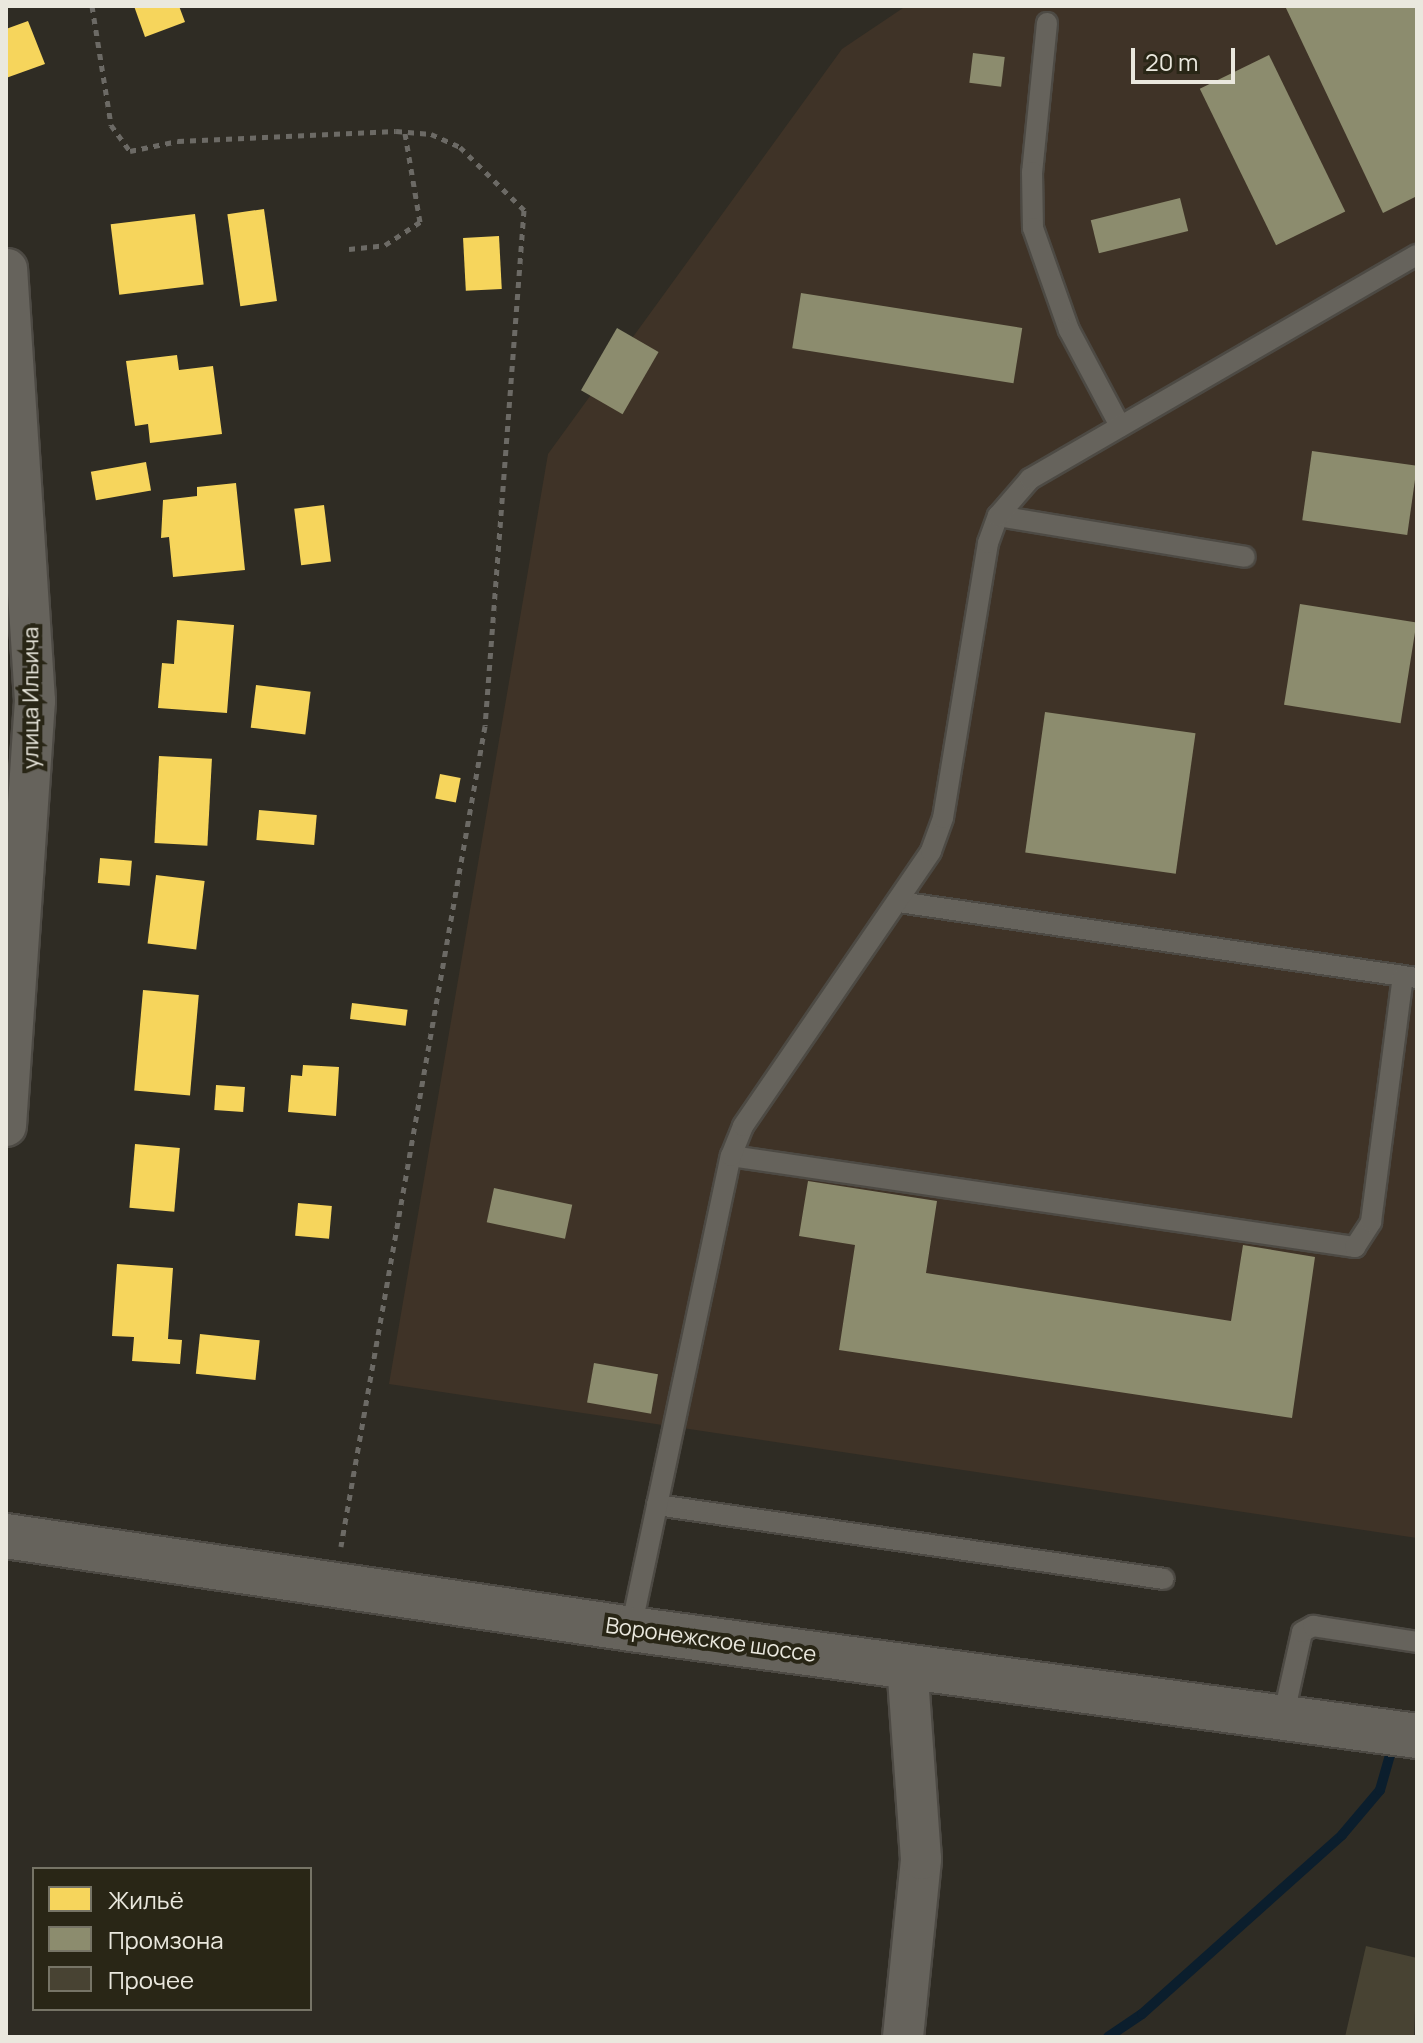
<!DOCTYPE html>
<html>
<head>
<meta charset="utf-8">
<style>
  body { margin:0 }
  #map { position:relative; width:1423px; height:2043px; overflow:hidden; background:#2f2c24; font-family:Manrope,sans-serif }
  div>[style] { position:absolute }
  .industrial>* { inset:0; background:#3f3327 }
  .homes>* { inset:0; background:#f6d55c; transform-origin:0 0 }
  .industry>* { inset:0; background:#8c8c6e; transform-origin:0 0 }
  .stream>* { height:10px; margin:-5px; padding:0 5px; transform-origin:5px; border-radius:5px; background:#0b1e2d }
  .building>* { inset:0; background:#484333 }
  .path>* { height:5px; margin-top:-2.5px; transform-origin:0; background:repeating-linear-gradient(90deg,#6c6a65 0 6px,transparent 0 12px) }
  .roads { filter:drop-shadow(2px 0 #4d4a44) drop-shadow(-2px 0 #4d4a44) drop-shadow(0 2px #4d4a44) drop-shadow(0 -2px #4d4a44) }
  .lane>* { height:20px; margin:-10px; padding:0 10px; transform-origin:10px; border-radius:10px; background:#66635c }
  .street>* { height:40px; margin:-20px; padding:0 20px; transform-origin:20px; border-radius:20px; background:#66635c }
  .secondary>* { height:44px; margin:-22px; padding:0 22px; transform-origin:22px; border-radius:22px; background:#66635c }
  span { translate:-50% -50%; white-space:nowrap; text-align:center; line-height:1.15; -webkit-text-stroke:8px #292616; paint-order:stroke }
  .street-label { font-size:22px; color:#eae8de }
  .frame { position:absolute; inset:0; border:8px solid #eae8de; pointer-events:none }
  .legend { position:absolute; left:32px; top:1867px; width:280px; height:144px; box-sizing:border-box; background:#292616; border:2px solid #767466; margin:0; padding:10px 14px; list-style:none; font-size:24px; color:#eae8de }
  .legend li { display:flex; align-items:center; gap:16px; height:40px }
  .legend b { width:40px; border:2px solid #767466 }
  .scale { position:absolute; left:1131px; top:48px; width:104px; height:36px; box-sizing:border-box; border:4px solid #eae8de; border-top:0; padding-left:10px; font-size:24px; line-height:28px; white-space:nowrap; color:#eae8de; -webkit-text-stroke:6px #292616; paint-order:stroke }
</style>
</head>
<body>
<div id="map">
  <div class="industrial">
    <i style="clip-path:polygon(906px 6px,1417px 6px,1417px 1538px,389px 1384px,548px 454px,842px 49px)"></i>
  </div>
  <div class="homes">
    <i style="clip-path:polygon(134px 6px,179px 6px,185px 22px,145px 37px)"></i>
    <i style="clip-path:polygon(28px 21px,45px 64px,6px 78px,6px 29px)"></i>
    <i style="left:264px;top:209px;width:93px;height:37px;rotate:82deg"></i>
    <i style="left:195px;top:214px;width:71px;height:85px;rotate:83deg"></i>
    <i style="left:499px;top:236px;width:53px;height:36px;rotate:87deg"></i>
    <i style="clip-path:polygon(177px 355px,179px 370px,213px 366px,222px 434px,150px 443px,148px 424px,135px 426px,126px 361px)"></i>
    <i style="left:146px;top:462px;width:29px;height:56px;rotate:80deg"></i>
    <i style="clip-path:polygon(236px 483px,245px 570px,173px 577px,169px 537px,161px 538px,163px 500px,197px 496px,197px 487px)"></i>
    <i style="left:324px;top:505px;width:57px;height:30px;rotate:83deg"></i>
    <i style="clip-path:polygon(177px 620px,234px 625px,227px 713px,158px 708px,162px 663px,174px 664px)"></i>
    <i style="left:256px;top:685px;width:55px;height:43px;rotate:7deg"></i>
    <i style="left:159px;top:756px;width:53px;height:87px;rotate:3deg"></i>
    <i style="left:440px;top:774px;width:21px;height:25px;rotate:11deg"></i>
    <i style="left:259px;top:810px;width:58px;height:30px;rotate:5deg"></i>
    <i style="left:100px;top:858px;width:32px;height:25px;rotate:5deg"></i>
    <i style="left:156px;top:875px;width:49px;height:69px;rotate:7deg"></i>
    <i style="left:143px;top:990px;width:56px;height:101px;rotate:5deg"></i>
    <i style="left:352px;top:1003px;width:56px;height:16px;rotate:7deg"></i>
    <i style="clip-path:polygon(303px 1065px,339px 1067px,336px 1116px,288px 1112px,291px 1075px,302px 1076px)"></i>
    <i style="left:216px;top:1085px;width:29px;height:25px;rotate:4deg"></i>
    <i style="left:135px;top:1144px;width:45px;height:64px;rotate:5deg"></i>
    <i style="left:298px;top:1203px;width:34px;height:33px;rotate:5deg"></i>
    <i style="clip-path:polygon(117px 1264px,173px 1268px,168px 1339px,182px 1340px,180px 1364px,132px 1361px,134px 1337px,112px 1336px)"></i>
    <i style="left:200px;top:1334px;width:60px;height:40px;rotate:6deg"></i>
  </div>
  <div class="industry">
    <i style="clip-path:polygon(1285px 6px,1417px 6px,1417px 196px,1383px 213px)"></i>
    <i style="left:973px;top:53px;width:32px;height:30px;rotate:7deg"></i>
    <i style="left:1269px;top:55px;width:174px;height:77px;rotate:64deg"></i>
    <i style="left:1180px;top:198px;width:34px;height:92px;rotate:76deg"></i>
    <i style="left:801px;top:293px;width:224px;height:56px;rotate:9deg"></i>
    <i style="left:617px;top:328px;width:48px;height:72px;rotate:30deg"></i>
    <i style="left:1312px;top:451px;width:106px;height:70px;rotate:8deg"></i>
    <i style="left:1300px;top:604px;width:118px;height:102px;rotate:9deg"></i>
    <i style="left:1045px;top:712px;width:152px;height:142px;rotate:8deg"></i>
    <i style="clip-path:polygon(808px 1181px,937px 1201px,926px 1273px,1231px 1321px,1243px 1245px,1315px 1257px,1292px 1418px,839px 1350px,855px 1245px,799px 1236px)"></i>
    <i style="left:494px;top:1188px;width:80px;height:35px;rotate:12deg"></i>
    <i style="left:594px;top:1363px;width:65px;height:40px;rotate:10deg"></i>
  </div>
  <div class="stream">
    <i style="left:1108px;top:2037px;width:41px;rotate:-34.1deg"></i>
    <i style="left:1142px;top:2014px;width:268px;rotate:-41.8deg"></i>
    <i style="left:1342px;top:1835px;width:59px;rotate:-49.8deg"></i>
    <i style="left:1380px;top:1790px;width:36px;rotate:-74deg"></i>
  </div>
  <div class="building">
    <i style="clip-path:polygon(1366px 1946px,1417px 1958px,1414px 2037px,1345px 2037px)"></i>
  </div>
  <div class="path">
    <i style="left:92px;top:6px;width:121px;rotate:80.9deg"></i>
    <i style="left:111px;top:125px;width:32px;rotate:54deg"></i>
    <i style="left:130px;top:151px;width:49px;rotate:-11.8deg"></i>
    <i style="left:178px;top:141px;width:218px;rotate:-2.6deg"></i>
    <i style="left:396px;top:131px;width:35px;rotate:5deg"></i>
    <i style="left:431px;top:134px;width:32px;rotate:24deg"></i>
    <i style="left:460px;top:147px;width:90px;rotate:44.5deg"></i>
    <i style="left:524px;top:210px;width:517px;rotate:94.32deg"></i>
    <i style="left:485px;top:726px;width:833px;rotate:99.96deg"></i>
    <i style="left:349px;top:249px;width:36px;rotate:-6deg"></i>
    <i style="left:385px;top:245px;width:42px;rotate:-33.3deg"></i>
    <i style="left:420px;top:222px;width:90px;rotate:-99.6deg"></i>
  </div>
  <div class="roads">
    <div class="lane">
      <i style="left:1047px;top:23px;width:150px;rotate:95.7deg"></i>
      <i style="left:1032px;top:172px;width:56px;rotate:89deg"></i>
      <i style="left:1033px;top:228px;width:108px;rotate:70.6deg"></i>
      <i style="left:1069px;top:330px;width:109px;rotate:62deg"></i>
      <i style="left:998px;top:516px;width:250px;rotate:9.4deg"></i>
      <i style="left:899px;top:902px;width:524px;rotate:8.35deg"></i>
      <i style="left:731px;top:1156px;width:631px;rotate:8.3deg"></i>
      <i style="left:1355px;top:1247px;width:30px;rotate:-57deg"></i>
      <i style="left:1371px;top:1222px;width:247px;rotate:-82.6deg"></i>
      <i style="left:657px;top:1505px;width:512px;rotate:8.3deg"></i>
      <i style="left:631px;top:1629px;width:483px;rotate:-78.1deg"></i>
      <i style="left:731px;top:1156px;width:32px;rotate:-68deg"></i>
      <i style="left:743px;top:1126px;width:333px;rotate:-55.6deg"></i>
      <i style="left:931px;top:851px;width:35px;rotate:-70deg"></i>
      <i style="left:943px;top:818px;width:279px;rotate:-80.7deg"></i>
      <i style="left:988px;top:543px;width:29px;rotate:-70deg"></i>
      <i style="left:998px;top:516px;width:49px;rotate:-49.1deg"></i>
      <i style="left:1030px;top:479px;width:447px;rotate:-30.1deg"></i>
      <i style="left:1283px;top:1718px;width:88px;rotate:-77.5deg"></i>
      <i style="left:1302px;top:1632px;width:13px;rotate:-29deg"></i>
      <i style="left:1313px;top:1626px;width:105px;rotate:8.7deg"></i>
    </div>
    <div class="street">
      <i style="left:6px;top:1126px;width:426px;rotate:-86.1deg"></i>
      <i style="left:35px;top:701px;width:433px;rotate:-93.7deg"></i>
      <i style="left:903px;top:2037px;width:179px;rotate:-84.2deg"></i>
      <i style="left:921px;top:1859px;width:194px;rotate:-94.1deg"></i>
    </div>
    <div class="secondary">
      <i style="left:6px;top:1536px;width:632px;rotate:8.46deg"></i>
      <i style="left:631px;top:1629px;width:793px;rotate:7.75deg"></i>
    </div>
  </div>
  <div class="street-label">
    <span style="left:31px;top:698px;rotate:-90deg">улица Ильича</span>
    <span style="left:711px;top:1640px;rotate:8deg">Воронежское шоссе</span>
  </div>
  <div class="frame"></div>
  <ul class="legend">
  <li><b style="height:22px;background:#f6d55c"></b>Жильё</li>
  <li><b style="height:22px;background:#8c8c6e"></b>Промзона</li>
  <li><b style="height:22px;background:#484333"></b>Прочее</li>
  </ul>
  <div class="scale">20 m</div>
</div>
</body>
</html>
